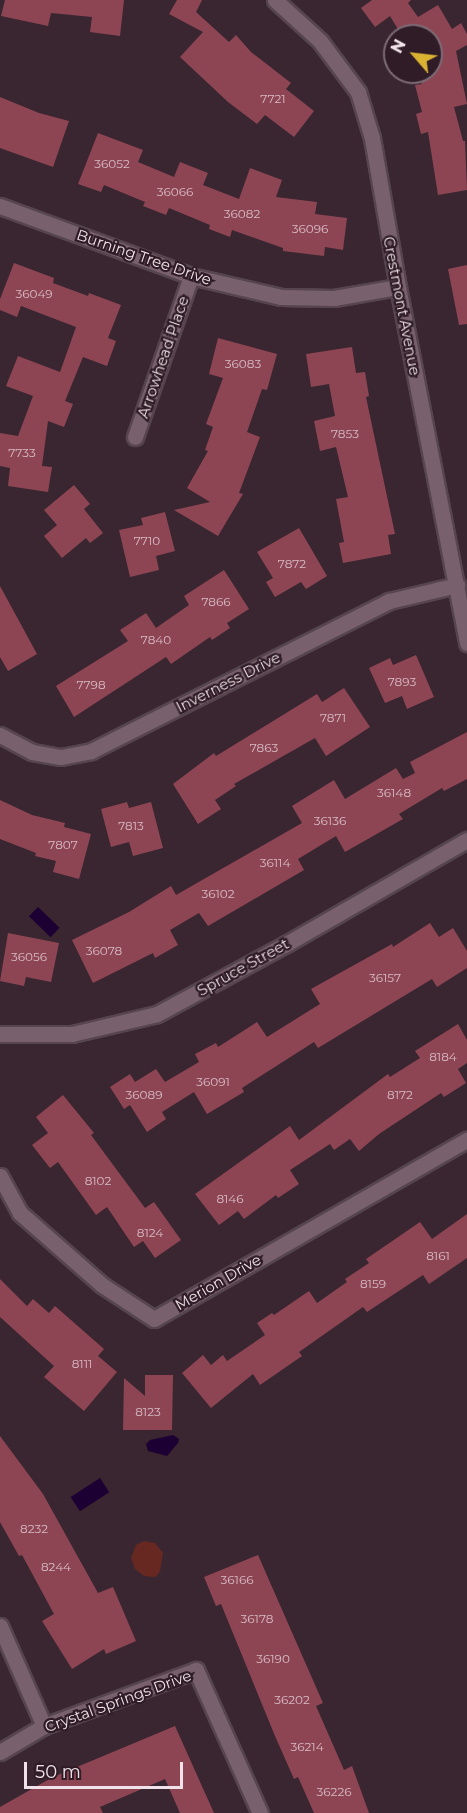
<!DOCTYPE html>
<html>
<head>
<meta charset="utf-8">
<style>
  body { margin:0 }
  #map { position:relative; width:467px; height:1813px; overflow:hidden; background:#3a2630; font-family:Montserrat,sans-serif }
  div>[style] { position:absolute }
  .green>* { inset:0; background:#672822 }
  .water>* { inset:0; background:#1c0033; transform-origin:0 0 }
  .building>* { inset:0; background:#8d4554 }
  .roads { filter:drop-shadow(2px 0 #56454e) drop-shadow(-2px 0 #56454e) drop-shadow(0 2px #56454e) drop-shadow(0 -2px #56454e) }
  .minor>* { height:15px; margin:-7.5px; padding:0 7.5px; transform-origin:7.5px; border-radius:7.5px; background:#78616d }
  span { translate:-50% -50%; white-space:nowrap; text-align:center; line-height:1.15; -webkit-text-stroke:4.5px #2f1c26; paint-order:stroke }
  .number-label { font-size:12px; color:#d7bbc3 }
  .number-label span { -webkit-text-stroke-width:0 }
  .street-label { font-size:15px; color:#f0e2e8 }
  .north { position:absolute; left:383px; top:24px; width:60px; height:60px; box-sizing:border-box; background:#2f1c26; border:2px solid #7c6b74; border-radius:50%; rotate:298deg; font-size:16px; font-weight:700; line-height:24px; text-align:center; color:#f0e2e8 }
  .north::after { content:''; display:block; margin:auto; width:21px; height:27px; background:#dab333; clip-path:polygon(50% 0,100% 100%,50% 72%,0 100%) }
  .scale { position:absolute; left:24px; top:1762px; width:159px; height:27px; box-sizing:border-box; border:3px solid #f0e2e8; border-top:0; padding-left:8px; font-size:18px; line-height:21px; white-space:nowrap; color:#f0e2e8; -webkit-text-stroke:4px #2f1c26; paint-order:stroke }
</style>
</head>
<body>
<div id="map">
  <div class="green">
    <i style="clip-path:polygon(144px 1541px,155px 1543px,163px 1553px,160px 1571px,156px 1577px,144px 1576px,135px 1569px,131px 1558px,136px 1545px)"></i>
  </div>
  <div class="water">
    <i style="left:38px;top:907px;width:30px;height:13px;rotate:44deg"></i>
    <i style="clip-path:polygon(173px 1435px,179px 1439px,178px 1443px,167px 1456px,148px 1451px,146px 1444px,150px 1440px)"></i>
    <i style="left:100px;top:1478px;width:17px;height:35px;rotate:57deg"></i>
  </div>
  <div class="building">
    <i style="clip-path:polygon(5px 0,124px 0,120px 36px,90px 32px,92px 17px,51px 13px,48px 26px,1px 16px)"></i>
    <i style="clip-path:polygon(177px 0,202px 0,196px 12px,229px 42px,236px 35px,251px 52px,291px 83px,286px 89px,314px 111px,294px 137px,265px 115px,257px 124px,228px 102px,180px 57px,203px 32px,169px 14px)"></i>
    <i style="clip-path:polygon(372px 0,411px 0,408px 3px,418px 17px,438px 5px,452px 29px,461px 23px,467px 34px,467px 45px,456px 51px,467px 104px,454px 107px,463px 141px,465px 141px,467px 190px,438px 195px,428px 132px,421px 134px,416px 114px,422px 112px,415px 85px,422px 84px,414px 72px,431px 72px,431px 36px,402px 36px,390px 16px,375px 27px,361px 8px)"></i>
    <i style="clip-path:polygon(0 97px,39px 113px,69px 121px,53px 167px,0 148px)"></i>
    <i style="clip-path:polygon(98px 133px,143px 150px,138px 162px,174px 177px,180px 162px,208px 173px,203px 185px,239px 199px,250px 168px,282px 180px,276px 197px,317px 202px,315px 214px,347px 218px,343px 250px,325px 247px,324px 256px,283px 251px,283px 248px,232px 230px,230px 237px,209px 229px,210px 225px,169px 208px,166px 215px,143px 206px,145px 202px,104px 185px,101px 192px,78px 184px)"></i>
    <i style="clip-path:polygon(14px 263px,54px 278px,53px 283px,88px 296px,89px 293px,121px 305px,108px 338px,116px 341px,107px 366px,83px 357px,65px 401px,73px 404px,64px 427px,48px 421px,42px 466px,52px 467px,48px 492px,8px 486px,10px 468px,0 466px,0 433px,18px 436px,33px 396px,6px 386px,18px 356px,60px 372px,76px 327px,21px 306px,17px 317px,0 310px,0 299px)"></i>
    <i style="clip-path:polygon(467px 265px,467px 324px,459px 325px,448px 269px)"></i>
    <i style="clip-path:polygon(218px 338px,277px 354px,267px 390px,262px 389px,247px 432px,260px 437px,239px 493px,243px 494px,218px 536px,174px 510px,210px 502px,187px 488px,208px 451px,205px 450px,213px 427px,206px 424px,223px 378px,209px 374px)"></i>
    <i style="clip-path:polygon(352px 347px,356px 373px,365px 372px,369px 396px,366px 397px,395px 534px,388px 535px,391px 554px,343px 563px,339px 543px,344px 542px,336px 499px,348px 497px,336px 447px,320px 451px,314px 421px,335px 416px,329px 384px,311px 387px,306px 354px)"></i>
    <i style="clip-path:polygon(74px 485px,90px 504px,84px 509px,103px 533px,90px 543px,86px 538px,62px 558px,44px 536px,57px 525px,44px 510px)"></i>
    <i style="clip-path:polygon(165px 512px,175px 551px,156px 556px,159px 570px,130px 577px,119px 530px,143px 525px,141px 518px)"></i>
    <i style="clip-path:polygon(299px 528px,327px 576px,306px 589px,301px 582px,275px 597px,266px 582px,273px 578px,257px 552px)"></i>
    <i style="clip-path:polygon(224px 570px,249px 609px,227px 623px,230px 628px,212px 640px,210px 637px,171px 664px,166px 657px,74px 717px,56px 686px,128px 641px,120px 630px,146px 613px,156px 628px,189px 605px,184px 596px)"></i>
    <i style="clip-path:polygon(0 586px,37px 654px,8px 671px,0 657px)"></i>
    <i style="clip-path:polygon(416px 655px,434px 697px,407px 709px,402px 696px,385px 703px,369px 668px,390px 658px,393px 665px)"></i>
    <i style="clip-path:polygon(344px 688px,370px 727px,326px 756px,315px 738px,234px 784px,236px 786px,215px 800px,221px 809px,198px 824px,173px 784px,214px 753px,216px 756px,317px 694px,322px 702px)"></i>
    <i style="clip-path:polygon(467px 732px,467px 779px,444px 791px,442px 788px,399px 814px,403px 819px,345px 852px,336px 836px,298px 859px,304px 870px,208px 926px,199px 913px,170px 930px,178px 945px,155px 958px,153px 953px,93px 983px,72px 940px,129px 912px,171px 886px,176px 895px,302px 823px,292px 806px,334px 780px,345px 799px,396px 768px,403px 779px,415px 773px,410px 762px)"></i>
    <i style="clip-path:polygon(0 800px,32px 815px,65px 823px,64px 827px,91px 834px,79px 879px,53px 872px,56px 861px,35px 856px,36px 853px,0 839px)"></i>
    <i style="clip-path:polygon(127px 802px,129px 808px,151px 802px,163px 848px,133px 856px,129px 842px,111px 847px,101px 809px)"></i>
    <i style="clip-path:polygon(430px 923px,439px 937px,453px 928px,467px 951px,467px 968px,437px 987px,432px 979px,318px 1048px,314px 1042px,242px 1088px,244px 1092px,207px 1114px,194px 1092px,162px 1112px,166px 1119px,147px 1132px,130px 1105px,124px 1109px,110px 1087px,130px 1074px,135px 1082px,156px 1069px,165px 1082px,199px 1062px,195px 1054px,216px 1043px,218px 1047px,257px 1022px,267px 1037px,320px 1004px,311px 989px,392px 944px,393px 947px)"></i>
    <i style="clip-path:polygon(8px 933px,59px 943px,51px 982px,26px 977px,24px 986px,0 981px)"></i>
    <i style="clip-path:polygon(458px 1024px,467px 1040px,467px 1063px,458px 1069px,466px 1083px,444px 1097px,441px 1093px,379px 1134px,359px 1151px,350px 1139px,334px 1150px,330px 1144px,290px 1170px,299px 1184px,278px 1198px,276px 1195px,244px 1219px,238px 1211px,219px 1225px,195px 1194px,290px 1126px,299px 1140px,388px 1074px,390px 1077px,420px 1058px,415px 1051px)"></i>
    <i style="clip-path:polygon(63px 1095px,94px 1133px,91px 1135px,145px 1208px,154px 1202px,181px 1240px,155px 1258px,143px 1241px,134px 1247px,107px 1207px,96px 1215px,58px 1162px,50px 1168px,32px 1145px,48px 1133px,36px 1117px)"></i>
    <i style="clip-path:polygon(467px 1214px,467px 1258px,429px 1284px,423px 1275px,367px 1312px,363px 1307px,299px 1352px,302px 1356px,260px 1385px,253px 1374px,211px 1408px,182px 1373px,203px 1355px,211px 1365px,223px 1355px,227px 1361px,265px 1335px,257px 1323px,272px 1313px,274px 1315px,309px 1291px,317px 1303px,347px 1282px,345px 1279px,369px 1263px,366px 1259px,420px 1222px,432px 1239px)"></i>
    <i style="clip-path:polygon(0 1279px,27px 1306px,33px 1299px,49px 1313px,55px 1306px,104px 1349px,98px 1356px,117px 1372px,84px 1411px,44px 1377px,54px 1366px,0 1317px)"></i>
    <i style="clip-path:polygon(145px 1375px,173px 1375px,172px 1430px,123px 1430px,124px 1378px,145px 1396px)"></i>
    <i style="clip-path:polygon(0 1436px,43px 1494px,98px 1593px,113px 1587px,136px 1641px,106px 1654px,104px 1649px,72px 1669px,42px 1621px,54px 1614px,22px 1555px,19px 1556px,0 1522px)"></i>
    <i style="clip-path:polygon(258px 1555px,323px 1703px,316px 1706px,344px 1770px,352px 1766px,369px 1813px,314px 1813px,298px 1777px,294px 1779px,275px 1736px,221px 1604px,216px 1606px,204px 1577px)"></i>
    <i style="clip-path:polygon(175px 1726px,214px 1813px,180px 1813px,165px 1779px,100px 1807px,103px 1813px,0 1813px,0 1807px,53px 1777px)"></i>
  </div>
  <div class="roads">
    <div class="minor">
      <i style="left:275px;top:0;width:61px;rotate:42.3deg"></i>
      <i style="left:320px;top:41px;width:64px;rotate:53.3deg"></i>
      <i style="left:358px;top:92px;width:48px;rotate:73.1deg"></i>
      <i style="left:372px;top:138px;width:151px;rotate:80.1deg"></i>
      <i style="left:398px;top:287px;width:363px;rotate:79deg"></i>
      <i style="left:0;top:206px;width:203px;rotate:20.1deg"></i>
      <i style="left:191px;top:276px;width:92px;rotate:13.1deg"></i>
      <i style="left:281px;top:297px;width:53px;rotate:1.1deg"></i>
      <i style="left:334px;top:298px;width:65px;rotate:-9.8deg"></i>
      <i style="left:135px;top:437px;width:170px;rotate:-70.8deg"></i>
      <i style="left:0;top:735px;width:36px;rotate:28deg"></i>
      <i style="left:32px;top:752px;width:29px;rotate:10deg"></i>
      <i style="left:61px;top:757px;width:31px;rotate:-11deg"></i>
      <i style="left:91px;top:751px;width:334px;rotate:-26.7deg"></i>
      <i style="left:389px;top:601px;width:70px;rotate:-13.2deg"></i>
      <i style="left:0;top:1034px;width:72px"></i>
      <i style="left:72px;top:1034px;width:87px;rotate:-13.2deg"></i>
      <i style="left:157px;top:1014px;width:147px;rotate:-28.5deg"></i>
      <i style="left:286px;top:944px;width:209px;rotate:-29.9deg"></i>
      <i style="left:0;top:1176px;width:42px;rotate:61.6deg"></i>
      <i style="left:20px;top:1213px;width:109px;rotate:41.3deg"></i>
      <i style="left:102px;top:1285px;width:62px;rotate:33.2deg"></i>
      <i style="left:154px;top:1319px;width:361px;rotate:-29.8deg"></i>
      <i style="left:0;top:1626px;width:109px;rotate:66.3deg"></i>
      <i style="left:0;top:1752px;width:51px;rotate:-30.6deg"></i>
      <i style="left:44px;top:1726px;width:162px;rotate:-20.2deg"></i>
      <i style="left:196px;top:1670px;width:157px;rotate:65.9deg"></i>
    </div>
  </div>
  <div class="number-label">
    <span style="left:273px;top:99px">7721</span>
    <span style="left:112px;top:164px">36052</span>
    <span style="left:175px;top:192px">36066</span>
    <span style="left:242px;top:214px">36082</span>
    <span style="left:310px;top:229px">36096</span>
    <span style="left:34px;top:294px">36049</span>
    <span style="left:243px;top:364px">36083</span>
    <span style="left:345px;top:434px">7853</span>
    <span style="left:22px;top:453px">7733</span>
    <span style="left:147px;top:541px">7710</span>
    <span style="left:292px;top:564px">7872</span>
    <span style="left:216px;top:602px">7866</span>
    <span style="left:156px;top:640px">7840</span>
    <span style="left:402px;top:682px">7893</span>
    <span style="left:91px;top:685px">7798</span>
    <span style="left:333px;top:718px">7871</span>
    <span style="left:264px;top:748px">7863</span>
    <span style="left:394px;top:793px">36148</span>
    <span style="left:330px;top:821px">36136</span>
    <span style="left:131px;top:826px">7813</span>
    <span style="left:63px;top:845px">7807</span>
    <span style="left:275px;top:863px">36114</span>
    <span style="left:218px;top:894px">36102</span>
    <span style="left:104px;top:951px">36078</span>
    <span style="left:29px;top:957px">36056</span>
    <span style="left:385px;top:978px">36157</span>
    <span style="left:443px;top:1057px">8184</span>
    <span style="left:213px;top:1082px">36091</span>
    <span style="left:144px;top:1095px">36089</span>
    <span style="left:400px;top:1095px">8172</span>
    <span style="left:98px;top:1181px">8102</span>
    <span style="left:230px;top:1199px">8146</span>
    <span style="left:150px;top:1233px">8124</span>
    <span style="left:438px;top:1256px">8161</span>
    <span style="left:373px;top:1284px">8159</span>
    <span style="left:82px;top:1364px">8111</span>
    <span style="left:148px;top:1412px">8123</span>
    <span style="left:34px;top:1529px">8232</span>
    <span style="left:56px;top:1567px">8244</span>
    <span style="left:237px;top:1580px">36166</span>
    <span style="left:257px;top:1619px">36178</span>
    <span style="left:273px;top:1659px">36190</span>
    <span style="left:292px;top:1700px">36202</span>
    <span style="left:307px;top:1747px">36214</span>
    <span style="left:334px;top:1792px">36226</span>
  </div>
  <div class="street-label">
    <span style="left:144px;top:257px;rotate:19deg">Burning Tree Drive</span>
    <span style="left:402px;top:306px;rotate:79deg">Crestmont Avenue</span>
    <span style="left:163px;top:357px;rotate:-71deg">Arrowhead Place</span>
    <span style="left:228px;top:682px;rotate:-27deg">Inverness Drive</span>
    <span style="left:243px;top:967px;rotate:-29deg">Spruce Street</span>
    <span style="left:218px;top:1282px;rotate:-30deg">Merion Drive</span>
    <span style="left:118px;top:1701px;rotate:-20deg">Crystal Springs Drive</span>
  </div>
  <div class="north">N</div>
  <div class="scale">50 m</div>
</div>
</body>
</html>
